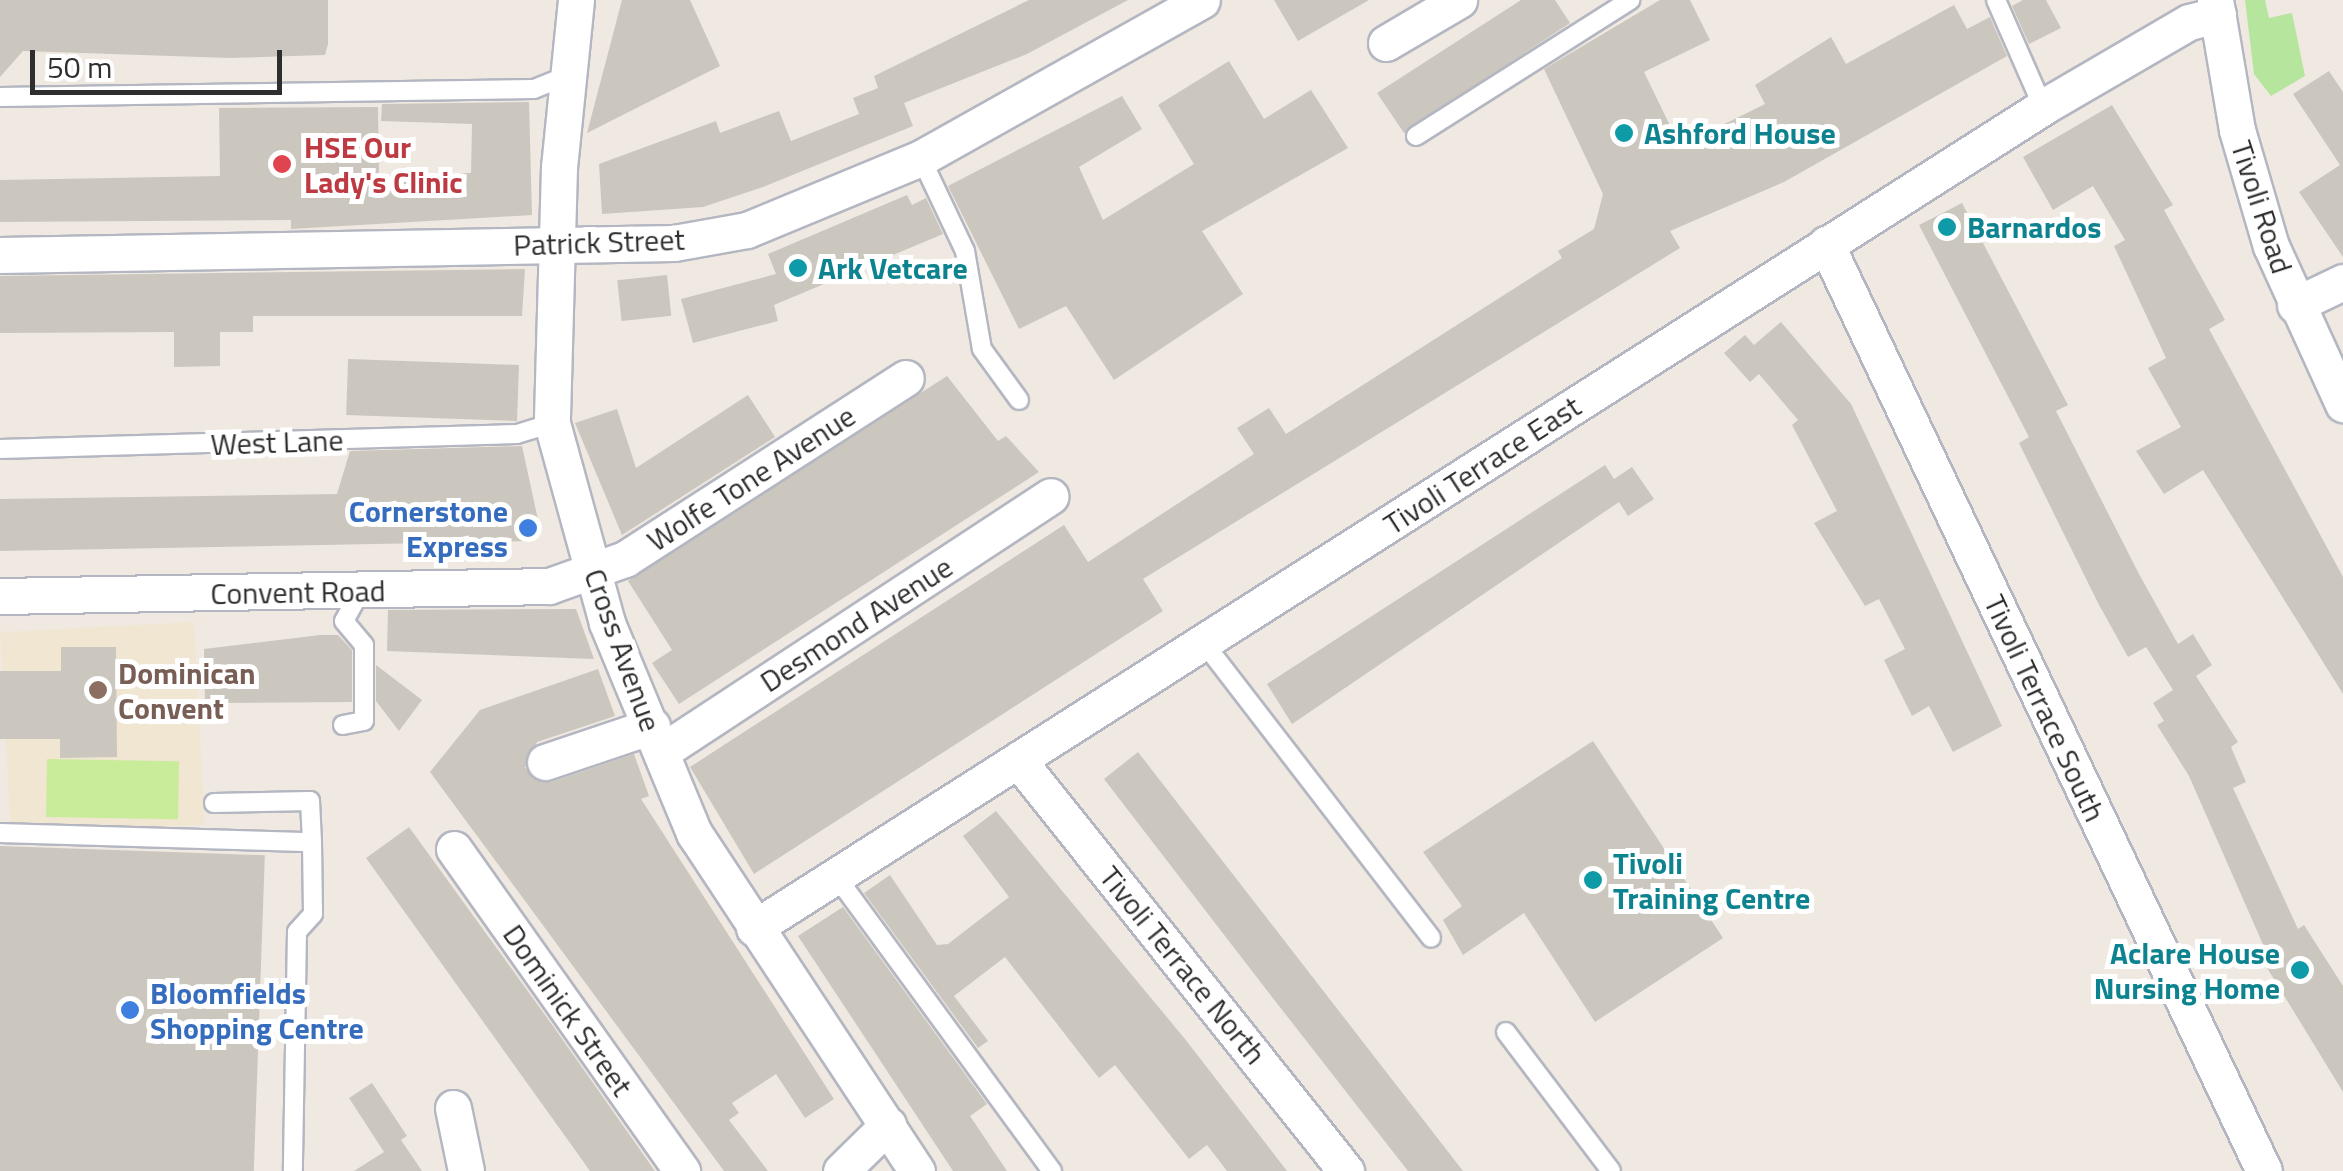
<!DOCTYPE html>
<html>
<head>
<meta charset="utf-8">
<style>
  body { margin:0 }
  #map { position:relative; width:2343px; height:1171px; overflow:hidden; background:#efe9e1; font-family:"Titillium Web",sans-serif }
  div>[style] { position:absolute }
  .education>* { inset:0; background:#f0e6d1; transform-origin:0 0 }
  .green>* { inset:0; background:#b6e59e }
  .pitch>* { inset:0; background:#c9ec9a; transform-origin:0 0 }
  .building>* { inset:0; background:#cbc7bf; transform-origin:0 0 }
  .roads { filter:drop-shadow(2px 0 #b4b7c1) drop-shadow(-2px 0 #b4b7c1) drop-shadow(0 2px #b4b7c1) drop-shadow(0 -2px #b4b7c1) }
  .service>* { height:18px; margin:-9px; padding:0 9px; transform-origin:9px; border-radius:9px; background:#fff }
  .minor>* { height:35px; margin:-17.5px; padding:0 17.5px; transform-origin:17.5px; border-radius:17.5px; background:#fff }
  .dots>* { width:28px; height:28px; translate:-50% -50%; box-sizing:border-box; border:5px solid #fff; border-radius:50% }
  span { translate:-50% -50%; white-space:nowrap; text-align:center; line-height:1.15; -webkit-text-stroke:10px #fff; paint-order:stroke }
  .culture-label { font-size:30px; color:#0d838f; font-weight:700 }
  .left { translate:0 -50%; text-align:left }
  .right { translate:-100% -50%; text-align:right }
  .health-label { font-size:30px; color:#be3a42; font-weight:700 }
  .street-label { font-size:30px; color:#2e2e2e }
  .shop-label { font-size:30px; color:#366cbe; font-weight:700 }
  .education-label { font-size:30px; color:#785e54; font-weight:700 }
  .scale { position:absolute; left:30px; top:50px; width:252px; height:45px; box-sizing:border-box; border:5px solid #2e2e2e; border-top:0; padding-left:12px; font-size:30px; line-height:35px; white-space:nowrap; color:#2e2e2e; -webkit-text-stroke:8px #fff; paint-order:stroke }
</style>
</head>
<body>
<div id="map">
  <div class="education">
    <i style="left:194px;top:622px;width:203px;height:194px;rotate:87deg"></i>
  </div>
  <div class="green">
    <i style="clip-path:polygon(2245px 0,2265px 0,2269px 18px,2292px 13px,2305px 76px,2271px 96px,2254px 74px)"></i>
  </div>
  <div class="pitch">
    <i style="left:47px;top:759px;width:132px;height:58px;rotate:1deg"></i>
  </div>
  <div class="building">
    <i style="clip-path:polygon(0 0,328px 0,328px 44px,325px 55px,230px 58px,23px 51px,0 77px)"></i>
    <i style="clip-path:polygon(622px 0,690px 0,720px 66px,587px 133px)"></i>
    <i style="clip-path:polygon(1029px 0,1128px 0,1027px 54px,904px 103px,913px 126px,763px 187px,703px 207px,602px 214px,599px 164px,716px 121px,720px 133px,779px 111px,791px 141px,859px 114px,853px 98px,878px 88px,874px 76px)"></i>
    <i style="clip-path:polygon(1274px 0,1369px 0,1298px 41px)"></i>
    <i style="clip-path:polygon(1521px 0,1555px 0,1570px 23px,1404px 133px,1377px 93px)"></i>
    <i style="clip-path:polygon(1660px 0,1690px 0,1710px 40px,1644px 72px,1680px 146px,1765px 104px,1755px 85px,1831px 37px,1846px 64px,1954px 5px,1967px 29px,1990px 17px,2007px 56px,1784px 182px,1670px 231px,1680px 248px,1143px 579px,1163px 611px,754px 874px,690px 767px,1064px 525px,1088px 562px,1254px 454px,1237px 428px,1269px 408px,1286px 434px,1562px 258px,1558px 251px,1594px 229px,1603px 194px,1544px 69px)"></i>
    <i style="clip-path:polygon(2023px 0,2046px 0,2061px 28px,2029px 44px,2012px 6px)"></i>
    <i style="clip-path:polygon(1229px 61px,1264px 119px,1311px 90px,1348px 148px,1202px 231px,1243px 294px,1114px 380px,1066px 306px,1019px 329px,948px 186px,1122px 96px,1142px 129px,1079px 167px,1103px 220px,1194px 164px,1158px 105px)"></i>
    <i style="clip-path:polygon(2329px 71px,2343px 92px,2343px 257px,2299px 192px,2340px 165px,2293px 94px)"></i>
    <i style="clip-path:polygon(529px 102px,532px 215px,291px 229px,291px 220px,0 222px,0 180px,220px 176px,219px 108px,378px 107px,379px 175px,471px 173px,472px 124px,381px 121px,382px 104px)"></i>
    <i style="clip-path:polygon(2112px 105px,2173px 205px,2164px 210px,2225px 320px,2209px 329px,2343px 577px,2343px 694px,2203px 470px,2164px 494px,2136px 451px,2181px 427px,2148px 368px,2166px 358px,2114px 246px,2125px 240px,2093px 186px,2053px 210px,2023px 157px)"></i>
    <i style="clip-path:polygon(907px 195px,912px 205px,926px 198px,943px 234px,774px 305px,778px 321px,693px 343px,681px 299px,776px 274px,768px 254px)"></i>
    <i style="clip-path:polygon(1962px 203px,2068px 405px,2056px 411px,2139px 574px,2178px 644px,2193px 634px,2212px 665px,2196px 676px,2238px 742px,2231px 747px,2246px 782px,2233px 788px,2298px 929px,2304px 925px,2343px 986px,2343px 1092px,2258px 953px,2265px 949px,2189px 776px,2157px 725px,2164px 721px,2153px 703px,2173px 690px,2146px 647px,2128px 657px,2098px 603px,2019px 443px,2029px 437px,1919px 225px)"></i>
    <i style="clip-path:polygon(525px 269px,522px 316px,253px 316px,253px 332px,220px 332px,220px 366px,174px 367px,174px 332px,0 333px,0 276px)"></i>
    <i style="left:667px;top:275px;width:41px;height:50px;rotate:84deg"></i>
    <i style="clip-path:polygon(1781px 322px,1851px 404px,2002px 726px,1953px 752px,1929px 706px,1912px 716px,1884px 660px,1905px 649px,1879px 599px,1865px 606px,1814px 523px,1837px 511px,1792px 425px,1798px 420px,1759px 374px,1750px 382px,1724px 353px,1745px 335px,1754px 345px)"></i>
    <i style="left:519px;top:365px;width:56px;height:171px;rotate:92deg"></i>
    <i style="clip-path:polygon(947px 376px,998px 441px,1006px 436px,1039px 472px,679px 704px,652px 663px,672px 650px,628px 581px)"></i>
    <i style="clip-path:polygon(748px 395px,775px 437px,622px 535px,575px 423px,617px 409px,636px 468px)"></i>
    <i style="clip-path:polygon(522px 446px,540px 529px,530px 541px,0 551px,0 499px,337px 494px,350px 451px)"></i>
    <i style="clip-path:polygon(1605px 465px,1614px 479px,1632px 467px,1654px 499px,1628px 516px,1619px 502px,1292px 724px,1267px 684px)"></i>
    <i style="clip-path:polygon(576px 609px,594px 659px,387px 651px,388px 610px)"></i>
    <i style="clip-path:polygon(320px 635px,338px 635px,352px 650px,352px 702px,205px 703px,204px 649px)"></i>
    <i style="clip-path:polygon(61px 647px,116px 647px,117px 757px,60px 758px,60px 739px,0 739px,0 671px,61px 671px)"></i>
    <i style="clip-path:polygon(376px 665px,422px 700px,399px 731px,376px 701px)"></i>
    <i style="clip-path:polygon(598px 669px,615px 716px,537px 742px,525px 768px,551px 782px,634px 754px,649px 796px,641px 799px,834px 1099px,805px 1118px,776px 1074px,732px 1103px,739px 1113px,729px 1120px,768px 1171px,724px 1171px,430px 772px,480px 710px)"></i>
    <i style="clip-path:polygon(1593px 741px,1723px 938px,1595px 1022px,1524px 913px,1463px 955px,1443px 920px,1462px 906px,1423px 852px)"></i>
    <i style="clip-path:polygon(1138px 752px,1273px 926px,1463px 1171px,1408px 1171px,1272px 997px,1104px 779px)"></i>
    <i style="clip-path:polygon(996px 811px,1185px 1039px,1287px 1171px,1227px 1171px,1207px 1145px,1189px 1159px,1115px 1065px,1099px 1078px,1005px 957px,954px 996px,988px 1041px,978px 1048px,864px 893px,890px 875px,937px 945px,948px 944px,1009px 897px,963px 836px)"></i>
    <i style="clip-path:polygon(409px 827px,553px 1026px,655px 1171px,590px 1171px,570px 1143px,366px 858px)"></i>
    <i style="left:0;top:846px;width:265px;height:325px;rotate:2deg"></i>
    <i style="clip-path:polygon(843px 907px,987px 1104px,970px 1116px,1007px 1171px,953px 1171px,798px 936px)"></i>
    <i style="clip-path:polygon(372px 1083px,407px 1136px,401px 1140px,422px 1171px,354px 1171px,384px 1152px,349px 1098px)"></i>
  </div>
  <div class="roads">
    <div class="service">
      <i style="left:1996px;top:0;width:117px;rotate:66.3deg"></i>
      <i style="left:0;top:97px;width:534px;rotate:-0.86deg"></i>
      <i style="left:534px;top:89px;width:38px;rotate:-22deg"></i>
      <i style="left:1416px;top:136px;width:254px;rotate:-32.4deg"></i>
      <i style="left:921px;top:158px;width:103px;rotate:64.7deg"></i>
      <i style="left:965px;top:251px;width:99px;rotate:80.2deg"></i>
      <i style="left:982px;top:349px;width:63px;rotate:54deg"></i>
      <i style="left:0;top:449px;width:517px;rotate:-1.66deg"></i>
      <i style="left:517px;top:434px;width:37px;rotate:-17deg"></i>
      <i style="left:1204px;top:643px;width:372px;rotate:52.4deg"></i>
      <i style="left:343px;top:725px;width:21px;rotate:-11deg"></i>
      <i style="left:364px;top:721px;width:76px;rotate:-90deg"></i>
      <i style="left:364px;top:645px;width:31px;rotate:-130deg"></i>
      <i style="left:344px;top:621px;width:33px;rotate:-61deg"></i>
      <i style="left:214px;top:803px;width:96px;rotate:-1.2deg"></i>
      <i style="left:310px;top:801px;width:41px;rotate:87.2deg"></i>
      <i style="left:0;top:833px;width:312px;rotate:1.7deg"></i>
      <i style="left:312px;top:842px;width:72px;rotate:89.2deg"></i>
      <i style="left:313px;top:914px;width:24px;rotate:132deg"></i>
      <i style="left:297px;top:932px;width:239px;rotate:91deg"></i>
      <i style="left:836px;top:876px;width:366px;rotate:53.8deg"></i>
      <i style="left:1506px;top:1032px;width:174px;rotate:52.9deg"></i>
    </div>
    <div class="minor">
      <i style="left:576px;top:0;width:168px;rotate:95.8deg"></i>
      <i style="left:559px;top:167px;width:256px;rotate:91.6deg"></i>
      <i style="left:552px;top:423px;width:207px;rotate:74.6deg"></i>
      <i style="left:607px;top:623px;width:227px;rotate:67.5deg"></i>
      <i style="left:694px;top:833px;width:405px;rotate:56.6deg"></i>
      <i style="left:2215px;top:0;width:132px;rotate:80.4deg"></i>
      <i style="left:2237px;top:130px;width:121px;rotate:73.7deg"></i>
      <i style="left:2271px;top:246px;width:174px;rotate:65.5deg"></i>
      <i style="left:1386px;top:43px;width:85px;rotate:-30.5deg"></i>
      <i style="left:1826px;top:244px;width:1025px;rotate:64.71deg"></i>
      <i style="left:0;top:255px;width:674px;rotate:-1.02deg"></i>
      <i style="left:674px;top:243px;width:74px;rotate:-10.1deg"></i>
      <i style="left:747px;top:230px;width:188px;rotate:-22.5deg"></i>
      <i style="left:921px;top:158px;width:322px;rotate:-29.3deg"></i>
      <i style="left:2295px;top:305px;width:53px;rotate:-25.6deg"></i>
      <i style="left:0;top:596px;width:549px;rotate:-1.04deg"></i>
      <i style="left:549px;top:586px;width:81px;rotate:-19.6deg"></i>
      <i style="left:625px;top:559px;width:334px;rotate:-32.8deg"></i>
      <i style="left:661px;top:752px;width:466px;rotate:-33.3deg"></i>
      <i style="left:1018px;top:760px;width:526px;rotate:51.41deg"></i>
      <i style="left:545px;top:762px;width:113px;rotate:-18.6deg"></i>
      <i style="left:454px;top:849px;width:395px;rotate:54.7deg"></i>
      <i style="left:754px;top:928px;width:1528px;rotate:-32.49deg"></i>
      <i style="left:2043px;top:107px;width:169px;rotate:-30.2deg"></i>
      <i style="left:2189px;top:22px;width:30px;rotate:-14deg"></i>
      <i style="left:453px;top:1108px;width:64px;rotate:78.3deg"></i>
      <i style="left:841px;top:1171px;width:66px;rotate:-44.4deg"></i>
    </div>
  </div>
  <div class="dots">
    <i style="left:1624px;top:133px;background:#0f9aa8"></i>
    <i style="left:282px;top:164px;background:#e0444e"></i>
    <i style="left:1947px;top:227px;background:#0f9aa8"></i>
    <i style="left:798px;top:268px;background:#0f9aa8"></i>
    <i style="left:528px;top:528px;background:#3f7fe0"></i>
    <i style="left:98px;top:690px;background:#8d6e63"></i>
    <i style="left:1593px;top:880px;background:#0f9aa8"></i>
    <i style="left:2300px;top:970px;background:#0f9aa8"></i>
    <i style="left:130px;top:1010px;background:#3f7fe0"></i>
  </div>
  <div class="culture-label">
    <span class="left" style="left:1644px;top:133px">Ashford House</span>
    <span class="left" style="left:1967px;top:227px">Barnardos</span>
    <span class="left" style="left:818px;top:268px">Ark Vetcare</span>
    <span class="left" style="left:1613px;top:880px">Tivoli<br>Training Centre</span>
    <span class="right" style="left:2280px;top:970px">Aclare House<br>Nursing Home</span>
  </div>
  <div class="health-label">
    <span class="left" style="left:304px;top:164px">HSE Our<br>Lady's Clinic</span>
  </div>
  <div class="street-label">
    <span style="left:2262px;top:207px;rotate:72deg">Tivoli Road</span>
    <span style="left:599px;top:242px;rotate:-2deg">Patrick Street</span>
    <span style="left:277px;top:442px;rotate:-2deg">West Lane</span>
    <span style="left:1482px;top:465px;rotate:-33deg">Tivoli Terrace East</span>
    <span style="left:751px;top:478px;rotate:-33deg">Wolfe Tone Avenue</span>
    <span style="left:298px;top:592px;rotate:-1deg">Convent Road</span>
    <span style="left:856px;top:624px;rotate:-33deg">Desmond Avenue</span>
    <span style="left:623px;top:650px;rotate:70deg">Cross Avenue</span>
    <span style="left:2045px;top:708px;rotate:65deg">Tivoli Terrace South</span>
    <span style="left:1183px;top:965px;rotate:51deg">Tivoli Terrace North</span>
    <span style="left:568px;top:1010px;rotate:55deg">Dominick Street</span>
  </div>
  <div class="shop-label">
    <span class="right" style="left:508px;top:528px">Cornerstone<br>Express</span>
    <span class="left" style="left:150px;top:1010px">Bloomfields<br>Shopping Centre</span>
  </div>
  <div class="education-label">
    <span class="left" style="left:118px;top:690px">Dominican<br>Convent</span>
  </div>
  <div class="scale">50 m</div>
</div>
</body>
</html>
